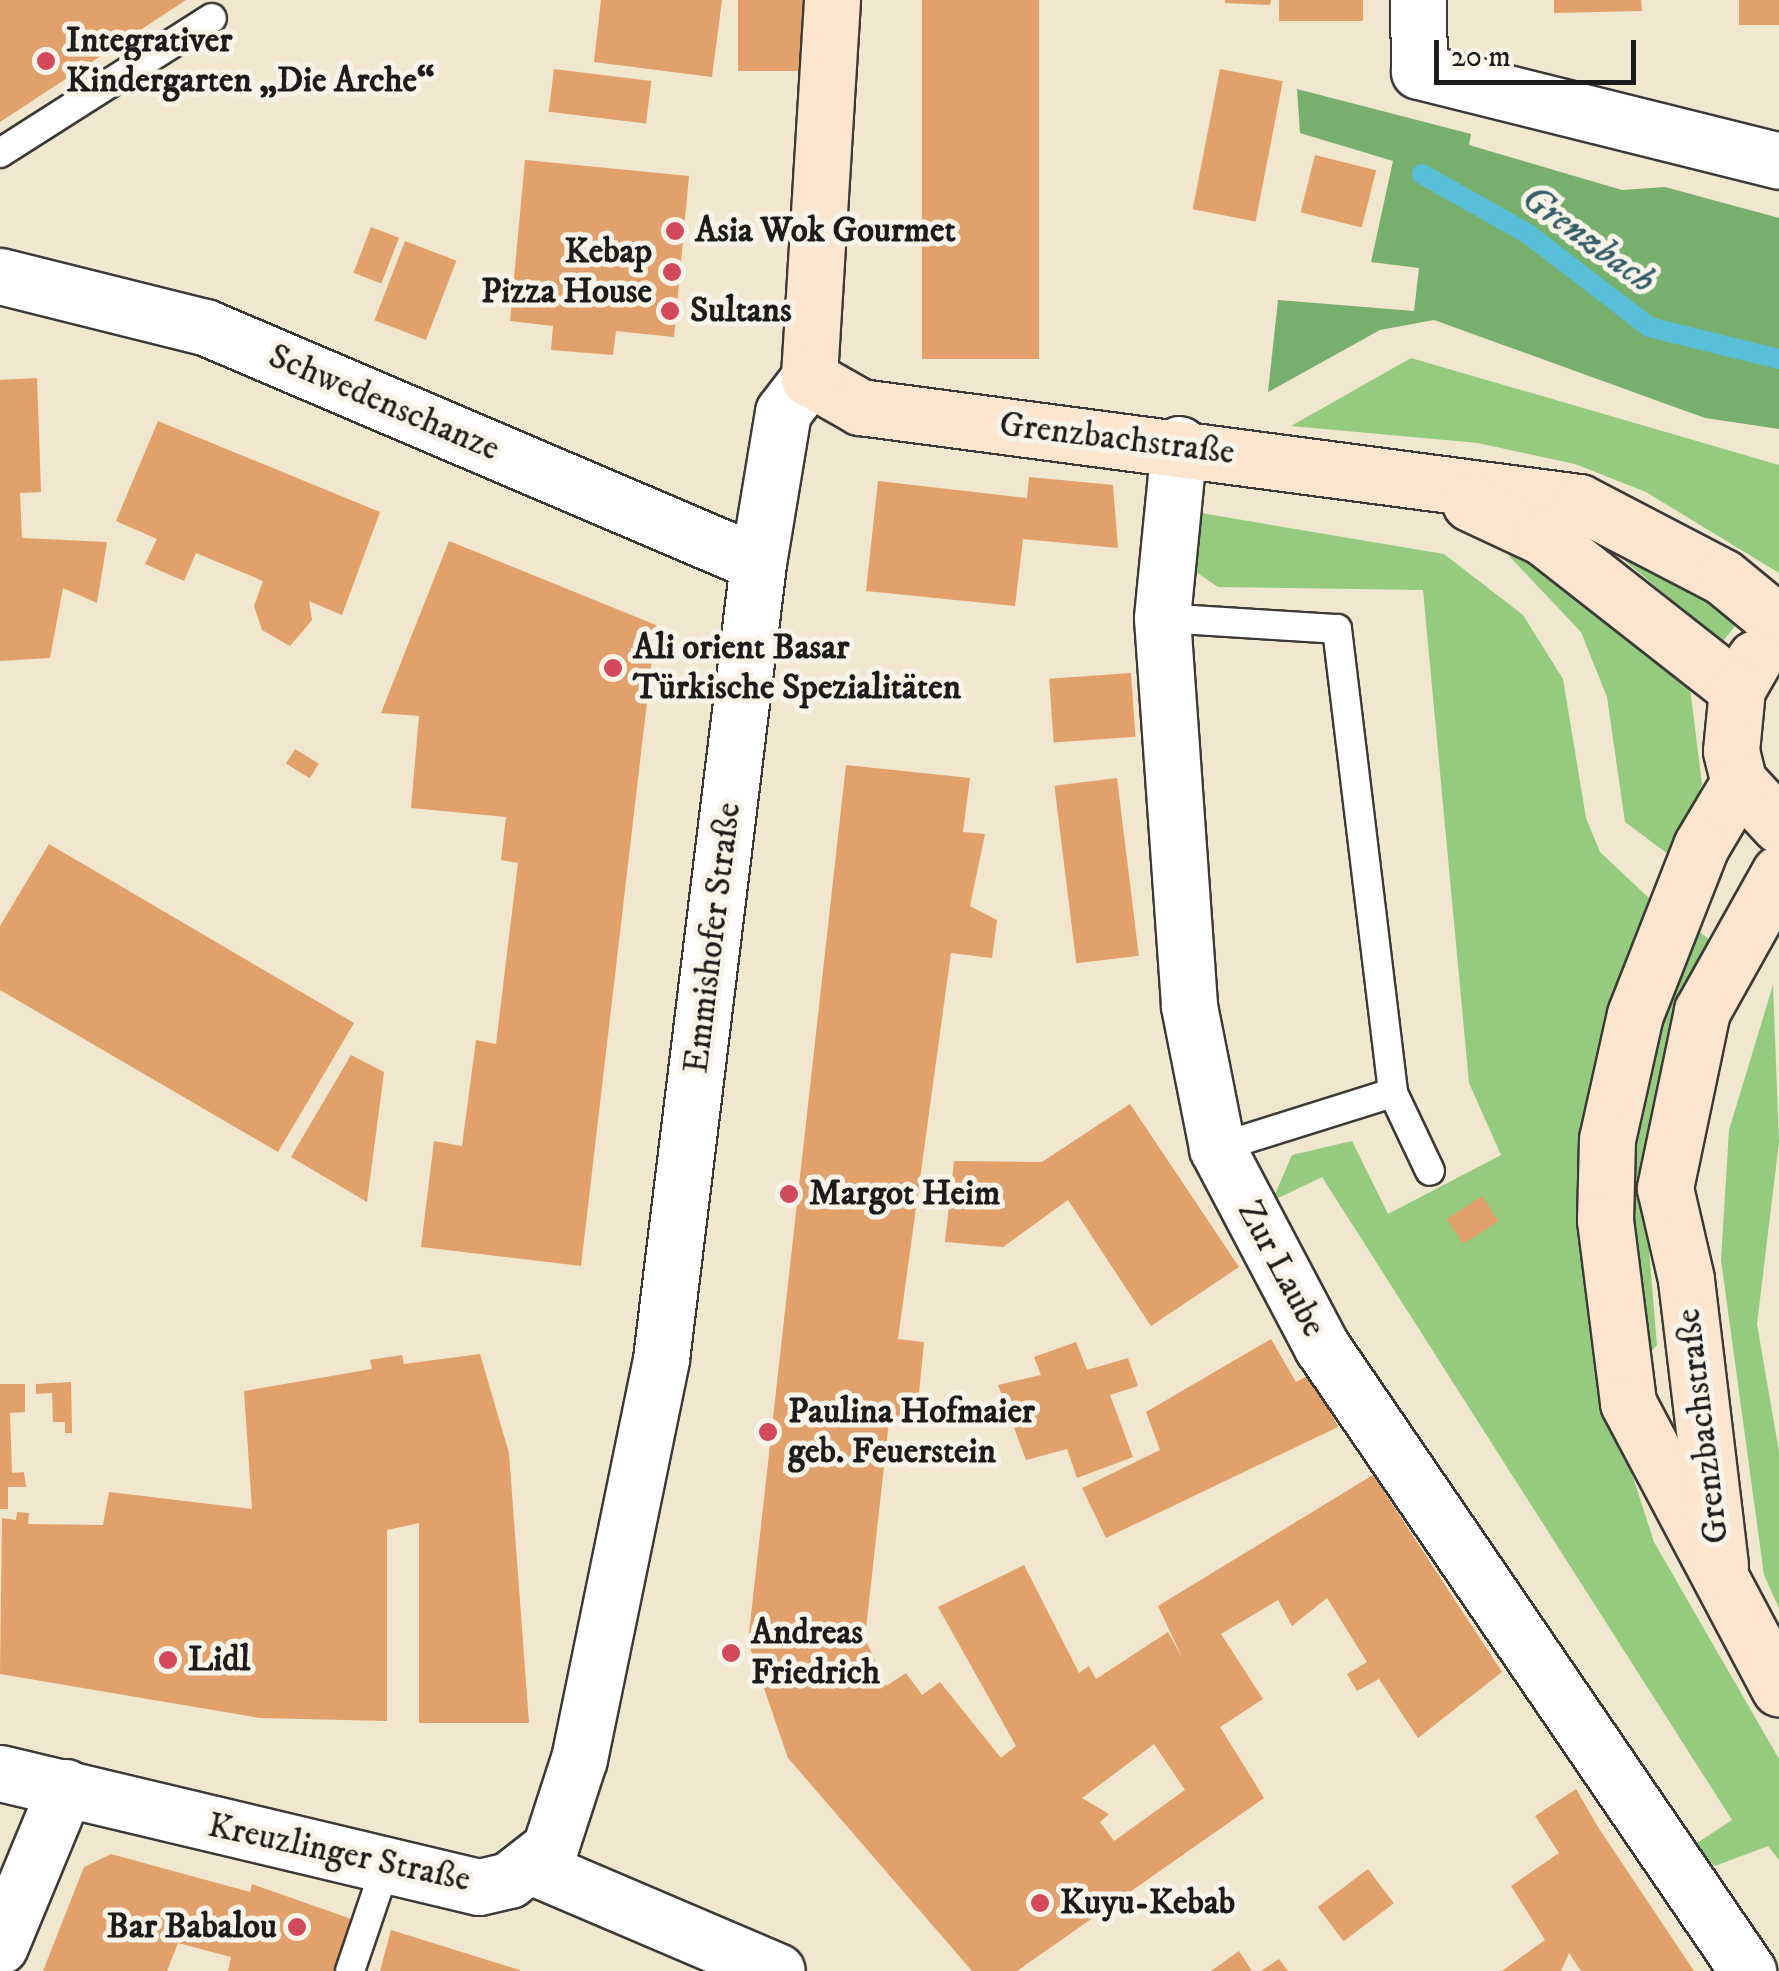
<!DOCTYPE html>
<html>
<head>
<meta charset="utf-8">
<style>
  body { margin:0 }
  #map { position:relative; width:1779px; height:1971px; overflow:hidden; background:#f0e7ce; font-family:"IM FELL DW Pica",serif }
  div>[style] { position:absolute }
  .green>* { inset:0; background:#94cb7e }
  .forest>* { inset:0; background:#77af6d }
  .stream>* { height:20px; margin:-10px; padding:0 10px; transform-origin:10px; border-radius:10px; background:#59bed7 }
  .building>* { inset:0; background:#e2a06b; transform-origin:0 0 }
  .roads { filter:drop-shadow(2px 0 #3c3a37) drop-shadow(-2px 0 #3c3a37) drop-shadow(0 2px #3c3a37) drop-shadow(0 -2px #3c3a37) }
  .lane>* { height:28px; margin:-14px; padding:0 14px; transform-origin:14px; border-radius:14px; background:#fff }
  .street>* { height:55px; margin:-27.5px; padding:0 27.5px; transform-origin:27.5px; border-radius:27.5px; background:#fff }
  .secondary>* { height:55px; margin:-27.5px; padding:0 27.5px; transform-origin:27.5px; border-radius:27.5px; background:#fbe5cf }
  .dots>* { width:28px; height:28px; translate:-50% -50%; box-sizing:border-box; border:5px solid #f7f3e8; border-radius:50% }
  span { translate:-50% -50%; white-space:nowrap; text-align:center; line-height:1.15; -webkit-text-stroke:10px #f7f3e8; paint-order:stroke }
  .poi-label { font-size:35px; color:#1c1c1c; font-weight:700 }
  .left { translate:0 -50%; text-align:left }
  .right { translate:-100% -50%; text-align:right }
  .street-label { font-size:35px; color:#1c1c1c }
  .water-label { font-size:38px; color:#345d67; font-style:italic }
  .scale { position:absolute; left:1434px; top:40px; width:202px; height:45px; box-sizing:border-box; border:5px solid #1c1c1c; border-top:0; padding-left:12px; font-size:30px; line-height:35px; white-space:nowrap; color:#1c1c1c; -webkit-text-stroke:8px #f7f3e8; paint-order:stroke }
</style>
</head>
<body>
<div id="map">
  <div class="green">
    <i style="clip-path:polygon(1411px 358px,1779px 465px,1779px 573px,1646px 492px,1575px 464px,1478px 443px,1291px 426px)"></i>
    <i style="clip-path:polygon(1195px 512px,1444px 554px,1523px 615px,1563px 679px,1586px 818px,1600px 852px,1652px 901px,1584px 1223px,1599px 1372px,1654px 1542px,1779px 1759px,1779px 1860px,1768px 1846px,1715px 1866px,1691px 1847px,1732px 1820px,1322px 1177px,1272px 1201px,1292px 1155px,1352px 1141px,1388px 1214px,1501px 1155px,1469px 1083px,1423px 590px,1218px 587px,1186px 565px)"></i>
    <i style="clip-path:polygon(1593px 534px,1653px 556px,1736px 625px,1722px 642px)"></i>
    <i style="clip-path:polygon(1493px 539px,1530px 554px,1677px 667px,1690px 688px,1702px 784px,1676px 860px,1625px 822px,1607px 697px,1581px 632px)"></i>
    <i style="clip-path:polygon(1692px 926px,1710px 940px,1658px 1113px,1648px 1238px,1657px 1345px,1642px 1360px,1627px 1188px,1645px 1055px)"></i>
    <i style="clip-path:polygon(1773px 985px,1779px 1142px,1757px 1324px,1779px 1452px,1779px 1608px,1764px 1575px,1721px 1260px,1729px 1130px)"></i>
  </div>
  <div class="forest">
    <i style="clip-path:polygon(1297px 89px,1471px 134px,1469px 145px,1622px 190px,1665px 187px,1779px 218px,1779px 429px,1705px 418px,1434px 320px,1380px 330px,1268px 392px,1278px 300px,1414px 311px,1419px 268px,1371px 262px,1393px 161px,1300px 133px)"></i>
  </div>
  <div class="stream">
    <i style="left:1422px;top:174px;width:122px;rotate:29.5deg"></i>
    <i style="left:1528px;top:234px;width:153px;rotate:37.5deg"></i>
    <i style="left:1649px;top:327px;width:134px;rotate:13.8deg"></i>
  </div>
  <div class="building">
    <i style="clip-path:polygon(0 0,186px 0,0 122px)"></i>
    <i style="clip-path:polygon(601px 0,722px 0,712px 77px,594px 62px)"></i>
    <i style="left:738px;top:0;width:96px;height:71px"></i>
    <i style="left:922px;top:0;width:117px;height:359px"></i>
    <i style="clip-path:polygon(1225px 0,1271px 0,1270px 5px,1225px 3px)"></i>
    <i style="left:1279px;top:0;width:84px;height:21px"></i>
    <i style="clip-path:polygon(1554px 0,1641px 0,1642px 11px,1554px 13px)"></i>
    <i style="left:1739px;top:0;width:40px;height:25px"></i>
    <i style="left:554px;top:69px;width:98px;height:43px;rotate:7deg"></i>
    <i style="left:1220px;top:69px;width:64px;height:143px;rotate:11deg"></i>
    <i style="left:1315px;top:155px;width:63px;height:59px;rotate:14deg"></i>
    <i style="clip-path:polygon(525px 160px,689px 176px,674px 337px,616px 331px,613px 355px,551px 350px,553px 326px,510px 321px)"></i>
    <i style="left:371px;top:227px;width:30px;height:49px;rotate:21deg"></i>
    <i style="left:405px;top:241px;width:55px;height:85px;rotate:21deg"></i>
    <i style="clip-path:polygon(37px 378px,41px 492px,20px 493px,22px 538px,107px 542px,97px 603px,63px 588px,50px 658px,0 661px,0 380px)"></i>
    <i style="clip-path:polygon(158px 421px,380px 512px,342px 615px,309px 601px,312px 620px,290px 646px,262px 630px,254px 606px,263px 581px,196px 553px,184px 581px,145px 564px,157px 539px,116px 521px)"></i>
    <i style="clip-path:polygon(1029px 477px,1113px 485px,1118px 548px,1023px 539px,1015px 606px,866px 591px,878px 481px,1027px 498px)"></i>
    <i style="clip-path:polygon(449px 541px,656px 625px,581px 1266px,421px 1247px,434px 1141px,462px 1146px,476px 1040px,496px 1044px,518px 863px,501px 860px,506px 817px,411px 808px,419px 716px,381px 713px)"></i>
    <i style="left:1131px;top:673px;width:64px;height:82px;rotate:86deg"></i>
    <i style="left:295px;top:749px;width:28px;height:17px;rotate:32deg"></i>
    <i style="clip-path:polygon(evenodd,846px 765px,970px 778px,963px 832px,985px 834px,970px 906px,997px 920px,992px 958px,951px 953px,898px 1339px,924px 1342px,916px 1424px,889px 1421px,865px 1638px,886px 1686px,906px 1673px,922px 1695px,940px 1682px,1001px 1758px,1016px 1746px,938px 1607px,1024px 1565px,1079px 1673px,1089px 1666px,1096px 1679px,1168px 1632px,1183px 1659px,1158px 1606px,1373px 1475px,1502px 1672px,1418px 1738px,1379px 1679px,1357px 1691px,1347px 1674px,1367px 1662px,1327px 1598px,1292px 1626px,1278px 1600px,1221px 1634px,1263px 1699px,1220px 1727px,1264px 1798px,1017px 1971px,972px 1971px,788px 1758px,748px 1642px,846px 765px,1154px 1744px,1185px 1790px,1114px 1841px,1100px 1822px,1109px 1814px,1082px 1798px,1154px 1744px)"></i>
    <i style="left:1117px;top:778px;width:179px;height:63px;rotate:83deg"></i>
    <i style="clip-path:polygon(49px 844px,354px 1023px,278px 1152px,0 990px,0 926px)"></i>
    <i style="clip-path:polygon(351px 1055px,384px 1072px,367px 1202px,291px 1157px)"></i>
    <i style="clip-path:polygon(1130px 1104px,1239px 1267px,1151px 1326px,1068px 1200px,1003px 1247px,945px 1242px,954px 1161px,1042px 1162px)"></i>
    <i style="left:1482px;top:1196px;width:30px;height:42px;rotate:57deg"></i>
    <i style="clip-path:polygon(1271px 1339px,1296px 1382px,1311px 1374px,1338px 1427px,1106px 1538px,1082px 1488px,1160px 1450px,1146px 1412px)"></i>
    <i style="clip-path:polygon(1076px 1342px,1087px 1370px,1128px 1358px,1138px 1386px,1110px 1395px,1133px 1457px,1077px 1478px,1067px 1449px,1026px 1460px,998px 1385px,1041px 1375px,1034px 1357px)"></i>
    <i style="clip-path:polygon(480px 1354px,509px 1453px,529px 1723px,419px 1723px,419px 1523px,387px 1530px,387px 1721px,260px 1718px,0 1674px,2px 1518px,16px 1520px,17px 1512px,29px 1513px,28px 1524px,103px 1525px,109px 1492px,252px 1509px,244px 1391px,372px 1369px,370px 1360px,402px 1355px,404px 1364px)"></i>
    <i style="clip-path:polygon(71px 1382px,72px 1433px,65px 1433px,65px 1422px,53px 1422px,52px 1393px,36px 1394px,36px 1384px)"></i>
    <i style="clip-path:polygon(0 1384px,25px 1384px,25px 1412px,10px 1413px,12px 1473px,24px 1472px,26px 1487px,8px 1487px,8px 1509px,0 1509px)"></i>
    <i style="clip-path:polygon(1576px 1789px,1598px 1827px,1694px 1971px,1581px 1971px,1569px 1953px,1561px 1971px,1502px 1971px,1545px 1940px,1511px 1886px,1559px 1853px,1535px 1816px)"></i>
    <i style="clip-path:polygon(111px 1854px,250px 1892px,252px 1884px,357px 1921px,337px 1971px,228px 1971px,231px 1957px,178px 1943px,167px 1971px,43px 1971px,84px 1867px)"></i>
    <i style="left:1368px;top:1869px;width:43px;height:63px;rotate:53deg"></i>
    <i style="clip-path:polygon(391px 1930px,520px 1970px,520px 1971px,380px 1971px)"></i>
    <i style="clip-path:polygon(1239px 1951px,1252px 1971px,1211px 1971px)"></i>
    <i style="clip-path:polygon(1279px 1959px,1288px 1971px,1261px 1971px)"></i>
  </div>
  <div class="roads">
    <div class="lane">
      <i style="left:0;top:153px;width:251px;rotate:-32.5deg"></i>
      <i style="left:1162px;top:618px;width:175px;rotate:3.6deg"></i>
      <i style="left:1337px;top:629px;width:467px;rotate:83.1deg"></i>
      <i style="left:1393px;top:1093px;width:86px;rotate:64.6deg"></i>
      <i style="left:1217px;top:1148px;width:184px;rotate:-17.4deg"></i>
      <i style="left:350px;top:1971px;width:106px;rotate:-71.2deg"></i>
    </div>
    <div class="street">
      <i style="left:1418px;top:0;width:71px;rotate:89.2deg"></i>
      <i style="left:1419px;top:71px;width:371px;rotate:14deg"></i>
      <i style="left:0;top:276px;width:211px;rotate:14deg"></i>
      <i style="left:205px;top:327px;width:601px;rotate:23.11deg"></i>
      <i style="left:1179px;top:444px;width:175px;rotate:95.6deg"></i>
      <i style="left:1162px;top:618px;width:389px;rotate:86deg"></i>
      <i style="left:1189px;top:1006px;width:145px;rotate:78.8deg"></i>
      <i style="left:1217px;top:1148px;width:225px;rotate:62.2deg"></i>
      <i style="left:1322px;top:1347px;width:756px;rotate:55.68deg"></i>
      <i style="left:0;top:1773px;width:492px;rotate:13.4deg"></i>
      <i style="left:479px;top:1887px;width:31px;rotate:-13deg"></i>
      <i style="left:509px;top:1880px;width:52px;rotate:-38deg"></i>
      <i style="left:550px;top:1848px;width:94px;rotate:-72deg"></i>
      <i style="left:579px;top:1759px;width:408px;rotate:-78.4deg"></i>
      <i style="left:661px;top:1359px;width:802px;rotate:-83.05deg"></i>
      <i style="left:758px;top:563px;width:153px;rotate:-80.6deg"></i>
      <i style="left:783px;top:412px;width:43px;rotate:-52.6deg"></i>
      <i style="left:533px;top:1867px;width:265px;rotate:23.1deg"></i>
      <i style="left:0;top:1946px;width:172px;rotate:-67.5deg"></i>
    </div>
    <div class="secondary">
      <i style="left:832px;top:0;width:379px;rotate:93.5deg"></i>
      <i style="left:809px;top:378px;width:59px;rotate:29.6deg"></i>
      <i style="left:860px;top:407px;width:725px;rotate:7.53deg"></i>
      <i style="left:1579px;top:502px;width:162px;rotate:27.5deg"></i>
      <i style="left:1723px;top:577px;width:72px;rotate:39.4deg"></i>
      <i style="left:1470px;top:503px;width:81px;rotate:25deg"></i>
      <i style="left:1543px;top:537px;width:246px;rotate:38.1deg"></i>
      <i style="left:1755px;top:658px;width:36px;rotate:120deg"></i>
      <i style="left:1737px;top:689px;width:62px;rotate:95.5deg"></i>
      <i style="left:1731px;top:751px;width:32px;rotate:76deg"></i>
      <i style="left:1739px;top:782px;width:59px;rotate:47.1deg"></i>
      <i style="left:1739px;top:782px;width:74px;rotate:120.7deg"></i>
      <i style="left:1701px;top:846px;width:180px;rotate:111.4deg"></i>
      <i style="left:1635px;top:1014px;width:128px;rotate:102.6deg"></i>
      <i style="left:1607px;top:1139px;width:81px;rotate:91.4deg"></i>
      <i style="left:1605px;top:1220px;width:184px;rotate:82.8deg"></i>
      <i style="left:1628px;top:1403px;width:323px;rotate:62.1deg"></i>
      <i style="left:1720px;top:1565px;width:288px;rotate:-96.8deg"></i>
      <i style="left:1686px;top:1279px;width:93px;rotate:-103deg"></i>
      <i style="left:1665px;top:1188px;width:181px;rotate:-78.2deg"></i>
      <i style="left:1702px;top:1011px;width:158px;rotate:-60.8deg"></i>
    </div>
  </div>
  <div class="dots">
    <i style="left:46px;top:61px;background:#d1495b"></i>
    <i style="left:675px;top:231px;background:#d1495b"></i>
    <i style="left:672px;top:272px;background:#d1495b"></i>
    <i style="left:670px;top:311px;background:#d1495b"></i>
    <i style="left:613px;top:668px;background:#d1495b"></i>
    <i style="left:789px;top:1194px;background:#d1495b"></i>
    <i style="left:768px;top:1432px;background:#d1495b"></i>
    <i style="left:731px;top:1653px;background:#d1495b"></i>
    <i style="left:168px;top:1660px;background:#d1495b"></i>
    <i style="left:1040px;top:1903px;background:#d1495b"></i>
    <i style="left:297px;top:1927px;background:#d1495b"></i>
  </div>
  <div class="poi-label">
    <span class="left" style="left:66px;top:61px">Integrativer<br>Kindergarten „Die Arche“</span>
    <span class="left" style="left:695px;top:231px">Asia Wok Gourmet</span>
    <span class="right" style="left:652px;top:272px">Kebap<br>Pizza House</span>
    <span class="left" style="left:690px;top:311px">Sultans</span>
    <span class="left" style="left:633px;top:668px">Ali orient Basar<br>Türkische Spezialitäten</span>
    <span class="left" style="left:809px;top:1194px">Margot Heim</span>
    <span class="left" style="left:788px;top:1432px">Paulina Hofmaier<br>geb. Feuerstein</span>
    <span class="left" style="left:751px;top:1653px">Andreas<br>Friedrich</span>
    <span class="left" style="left:188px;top:1660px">Lidl</span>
    <span class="left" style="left:1060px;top:1903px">Kuyu-Kebab</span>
    <span class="right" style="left:277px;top:1927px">Bar Babalou</span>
  </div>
  <div class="street-label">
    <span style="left:384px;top:403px;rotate:23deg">Schwedenschanze</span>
    <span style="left:1117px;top:439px;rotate:7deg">Grenzbachstraße</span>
    <span style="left:713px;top:938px;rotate:-83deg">Emmishofer Straße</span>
    <span style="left:1281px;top:1269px;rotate:62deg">Zur Laube</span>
    <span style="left:1703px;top:1426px;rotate:-97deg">Grenzbachstraße</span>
    <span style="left:339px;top:1853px;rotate:12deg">Kreuzlinger Straße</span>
  </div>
  <div class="water-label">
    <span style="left:1588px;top:240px;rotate:36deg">Grenzbach</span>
  </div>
  <div class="scale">20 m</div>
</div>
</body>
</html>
